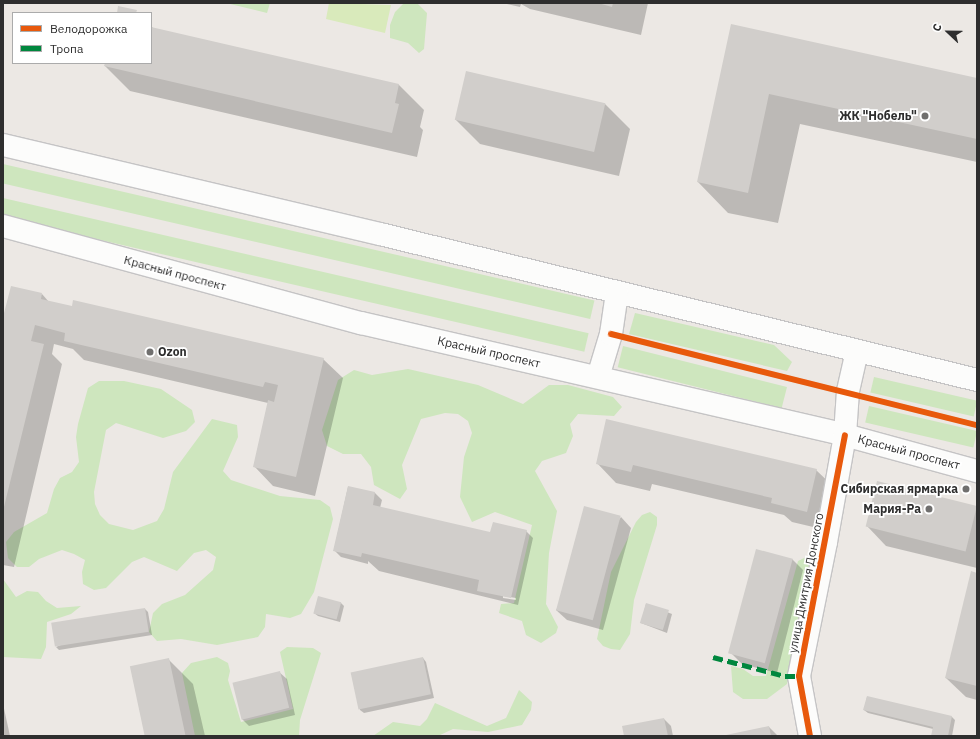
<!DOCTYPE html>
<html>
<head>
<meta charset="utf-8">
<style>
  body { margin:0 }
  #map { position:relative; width:980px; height:739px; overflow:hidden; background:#ece8e4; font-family:"IBM Plex Sans",sans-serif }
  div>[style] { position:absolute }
  .green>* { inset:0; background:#cee6be; transform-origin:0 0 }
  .pitch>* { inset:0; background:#d9eabb }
  .shadow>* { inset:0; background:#0003 }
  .building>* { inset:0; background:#d1cecb; transform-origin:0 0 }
  .roads { filter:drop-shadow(1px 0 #c5c4c5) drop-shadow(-1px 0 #c5c4c5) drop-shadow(0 1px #c5c4c5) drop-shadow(0 -1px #c5c4c5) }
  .secondary>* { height:22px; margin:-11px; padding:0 11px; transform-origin:11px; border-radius:11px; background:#fcfcfb }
  .quiet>* { height:5px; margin-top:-2.5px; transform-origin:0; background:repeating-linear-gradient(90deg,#00873e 0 10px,transparent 0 15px) }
  .cycleway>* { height:6px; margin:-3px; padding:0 3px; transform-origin:3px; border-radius:3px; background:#e8590c }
  .dots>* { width:11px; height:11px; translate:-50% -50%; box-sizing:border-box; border:2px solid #fff; border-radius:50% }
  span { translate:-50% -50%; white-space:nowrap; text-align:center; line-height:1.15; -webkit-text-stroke:3.5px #fff; paint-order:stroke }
  .poi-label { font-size:12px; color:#2e2e2e; font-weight:700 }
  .right { translate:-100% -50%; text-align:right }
  .left { translate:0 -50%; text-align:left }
  .street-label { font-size:12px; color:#2e2e2e }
  .frame { position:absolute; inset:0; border:4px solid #2e2e2e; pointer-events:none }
  .legend { position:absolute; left:12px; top:12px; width:140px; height:52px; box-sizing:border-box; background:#fff; border:1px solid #ababab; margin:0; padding:5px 7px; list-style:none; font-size:12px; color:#2e2e2e }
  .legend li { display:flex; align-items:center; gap:8px; height:20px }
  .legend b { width:20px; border:1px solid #ababab }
  .north { position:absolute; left:928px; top:12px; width:40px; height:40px; -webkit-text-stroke:3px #fff; paint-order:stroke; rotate:292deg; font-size:11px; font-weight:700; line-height:16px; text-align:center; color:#2e2e2e }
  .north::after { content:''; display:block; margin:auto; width:14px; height:18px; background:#2e2e2e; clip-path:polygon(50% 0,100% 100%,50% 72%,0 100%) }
</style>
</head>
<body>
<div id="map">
  <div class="green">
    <i style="clip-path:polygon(226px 3px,270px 3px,267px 13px)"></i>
    <i style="clip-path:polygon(404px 3px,417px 3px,427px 13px,424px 49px,419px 53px,408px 43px,390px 38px,390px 25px,395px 12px)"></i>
    <i style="left:3px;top:164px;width:607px;height:19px;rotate:13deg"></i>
    <i style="left:3px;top:198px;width:601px;height:19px;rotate:13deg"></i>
    <i style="clip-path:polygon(635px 313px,774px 345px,792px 362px,787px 371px,629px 334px)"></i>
    <i style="left:623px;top:346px;width:169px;height:22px;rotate:14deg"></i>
    <i style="clip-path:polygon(408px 369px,478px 385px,523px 404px,549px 385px,568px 385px,613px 397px,622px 407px,614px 416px,578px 414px,570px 424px,573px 436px,566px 453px,542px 461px,535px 471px,557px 511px,549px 553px,546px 604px,558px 627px,556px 633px,541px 643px,526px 635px,522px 621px,499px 613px,501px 604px,514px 603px,532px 525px,495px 512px,472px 522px,460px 497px,464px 457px,472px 433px,468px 421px,458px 414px,445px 413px,421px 419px,402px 465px,407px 489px,400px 499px,374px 485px,371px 467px,361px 454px,343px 454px,327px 446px,322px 430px,338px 380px,354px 370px,372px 375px)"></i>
    <i style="left:874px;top:377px;width:106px;height:16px;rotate:13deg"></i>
    <i style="clip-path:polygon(99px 381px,124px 381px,161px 389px,192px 410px,195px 422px,186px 431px,163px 438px,116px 423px,106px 430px,94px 492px,95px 504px,100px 515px,109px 524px,133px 530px,157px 521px,164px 509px,173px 472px,212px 419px,237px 425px,238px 437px,223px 471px,231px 480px,280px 496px,320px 500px,330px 507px,333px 519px,314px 592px,301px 614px,290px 618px,266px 614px,265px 627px,258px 637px,217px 645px,181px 639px,157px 641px,149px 632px,153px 613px,162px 604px,185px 595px,213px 570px,216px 557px,206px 550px,194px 553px,177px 571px,144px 557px,132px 562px,106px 588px,94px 590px,83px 584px,82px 572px,85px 560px,74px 554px,62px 550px,39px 559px,29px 567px,17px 567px,8px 558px,6px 542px,14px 532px,47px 513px,54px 489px,60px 478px,72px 472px,79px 462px,76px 437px,78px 424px,88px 388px)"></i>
    <i style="left:869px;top:406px;width:111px;height:17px;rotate:13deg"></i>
    <i style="clip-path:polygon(650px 512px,657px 517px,657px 525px,634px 600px,630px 634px,620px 650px,611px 649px,603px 646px,597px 639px,611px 572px,636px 522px,642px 515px)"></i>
    <i style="clip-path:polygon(810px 555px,813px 566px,787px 684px,767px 699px,743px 699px,733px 692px,731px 666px,743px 669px,753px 676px,766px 676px,798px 561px)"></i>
    <i style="clip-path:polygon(3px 579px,16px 597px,27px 591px,38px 592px,46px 601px,57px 608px,81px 606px,71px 614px,47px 622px,46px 647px,41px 659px,3px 657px)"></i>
    <i style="clip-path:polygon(287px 647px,313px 648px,321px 653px,300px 720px,299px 736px,195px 736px,182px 673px,191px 663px,217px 657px,228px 663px,230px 671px,228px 680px,241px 722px,293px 709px,280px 652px)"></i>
    <i style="clip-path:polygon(519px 690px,532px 702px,531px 710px,522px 725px,488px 732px,453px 729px,438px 736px,373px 736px,393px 722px,420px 726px,427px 719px,435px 703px,487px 726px,506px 718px)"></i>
  </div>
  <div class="pitch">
    <i style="clip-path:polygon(329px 3px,391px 5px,385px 33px,326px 19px)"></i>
  </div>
  <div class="shadow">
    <i style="clip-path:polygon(503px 3px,648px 3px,641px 35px,530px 9px,521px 4px,520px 7px)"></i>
    <i style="clip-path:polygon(151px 26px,154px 29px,399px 85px,424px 110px,420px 127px,423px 130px,417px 157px,130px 91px,105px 66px,106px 63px,151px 63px)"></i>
    <i style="clip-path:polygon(732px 26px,977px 79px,977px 162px,800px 124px,778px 223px,728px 213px,698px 182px)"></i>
    <i style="clip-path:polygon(605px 104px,630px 129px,619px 176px,480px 144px,455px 119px)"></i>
    <i style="clip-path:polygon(42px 294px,49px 302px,323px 359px,343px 378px,315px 496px,273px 486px,254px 466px,268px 403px,84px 360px,73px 349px,54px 344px,52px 354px,62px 364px,14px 567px,3px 565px,3px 323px)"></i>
    <i style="clip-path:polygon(597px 463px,816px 470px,836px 489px,826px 530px,792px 522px,784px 515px,652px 484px,650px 491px,616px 483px)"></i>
    <i style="clip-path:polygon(evenodd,348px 487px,375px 493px,382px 500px,380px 508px,494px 534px,526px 531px,533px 538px,518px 605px,379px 571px,368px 561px,368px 564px,341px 557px,334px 550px,348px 487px,503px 596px,516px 598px,516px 600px,503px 598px,503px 596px)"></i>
    <i style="clip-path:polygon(977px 507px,977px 568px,886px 546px,867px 526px)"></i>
    <i style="clip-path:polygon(621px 517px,631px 528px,603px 630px,567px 620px,556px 610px)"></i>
    <i style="clip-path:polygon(792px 559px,803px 570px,777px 673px,742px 664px,731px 653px)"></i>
    <i style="clip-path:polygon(977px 574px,977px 700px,966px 697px,946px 678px)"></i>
    <i style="clip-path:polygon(340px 602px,344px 606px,340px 622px,318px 616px,314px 613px)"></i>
    <i style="clip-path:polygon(646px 604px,672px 614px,667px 633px,641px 623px)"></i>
    <i style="clip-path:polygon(145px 609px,148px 612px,152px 635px,59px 650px,56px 647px)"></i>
    <i style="clip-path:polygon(423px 658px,426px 662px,434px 698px,364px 713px,360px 710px,353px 674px)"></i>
    <i style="clip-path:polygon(168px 659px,193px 684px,205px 736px,147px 736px)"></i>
    <i style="clip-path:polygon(279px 672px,287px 679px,295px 715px,249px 726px,242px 719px)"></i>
    <i style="clip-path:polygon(867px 697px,952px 717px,955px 720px,952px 736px,932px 736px,933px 729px,868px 713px,864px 710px)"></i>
    <i style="clip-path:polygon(3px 704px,10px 736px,3px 736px)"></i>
    <i style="clip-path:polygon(664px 719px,671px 726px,673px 736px,625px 736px)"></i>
    <i style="clip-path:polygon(769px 727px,778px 736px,728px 736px)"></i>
  </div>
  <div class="building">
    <i style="clip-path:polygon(598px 3px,613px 3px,612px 7px)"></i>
    <i style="clip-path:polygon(118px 6px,137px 10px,136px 13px,117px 13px)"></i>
    <i style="clip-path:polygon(731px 24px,977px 78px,977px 139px,769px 94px,748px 193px,697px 182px)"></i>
    <i style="clip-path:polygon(151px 27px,399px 84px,395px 103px,399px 104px,392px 133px,104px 66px,105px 63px,151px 63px)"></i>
    <i style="left:466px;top:71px;width:143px;height:50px;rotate:13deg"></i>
    <i style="clip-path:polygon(11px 286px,42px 293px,41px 299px,72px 306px,73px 300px,324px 358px,296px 477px,253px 467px,268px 400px,274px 402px,278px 385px,265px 382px,263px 387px,64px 341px,65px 333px,35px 325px,31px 341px,44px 344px,3px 511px,3px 317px)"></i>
    <i style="clip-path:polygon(606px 419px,817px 469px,807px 512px,771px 503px,772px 498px,633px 465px,631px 472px,596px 464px)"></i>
    <i style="left:877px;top:481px;width:103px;height:47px;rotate:14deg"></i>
    <i style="clip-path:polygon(348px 486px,375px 492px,373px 505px,490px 532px,493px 522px,527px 530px,511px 598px,477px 591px,479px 580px,362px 553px,361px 557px,333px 551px)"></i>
    <i style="left:584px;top:506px;width:38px;height:108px;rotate:15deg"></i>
    <i style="left:756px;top:549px;width:38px;height:108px;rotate:15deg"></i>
    <i style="clip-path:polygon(971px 571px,977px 573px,977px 686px,945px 678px)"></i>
    <i style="left:318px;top:596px;width:24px;height:18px;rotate:15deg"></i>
    <i style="left:646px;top:603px;width:24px;height:21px;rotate:17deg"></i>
    <i style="left:145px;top:608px;width:24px;height:95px;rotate:81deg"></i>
    <i style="left:423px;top:657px;width:38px;height:74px;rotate:78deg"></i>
    <i style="left:169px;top:658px;width:80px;height:40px;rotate:78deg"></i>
    <i style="left:280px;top:671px;width:38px;height:49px;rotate:76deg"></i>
    <i style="clip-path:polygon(867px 696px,952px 716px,948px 736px,931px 736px,933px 727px,863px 710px)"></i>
    <i style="clip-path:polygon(664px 718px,668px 736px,624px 736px,622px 726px)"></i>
    <i style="clip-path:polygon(769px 726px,771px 736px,726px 736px,726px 735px)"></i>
  </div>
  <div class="roads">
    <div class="secondary">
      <i style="left:3px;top:145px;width:387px;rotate:13.3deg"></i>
      <i style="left:380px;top:234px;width:615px;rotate:13.74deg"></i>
      <i style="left:3px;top:226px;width:371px;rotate:15.2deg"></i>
      <i style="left:361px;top:323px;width:497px;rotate:13deg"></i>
      <i style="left:845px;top:435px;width:137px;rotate:15.3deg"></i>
      <i style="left:598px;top:377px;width:45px;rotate:-73.2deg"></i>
      <i style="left:611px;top:334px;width:41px;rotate:-81.7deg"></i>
      <i style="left:810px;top:736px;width:61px;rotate:-100.4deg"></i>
      <i style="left:799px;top:676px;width:137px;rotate:-78.6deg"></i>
      <i style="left:826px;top:542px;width:109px;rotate:-79.9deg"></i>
      <i style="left:845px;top:435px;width:44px;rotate:-86.1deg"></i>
      <i style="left:848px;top:391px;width:41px;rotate:-77.3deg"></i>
    </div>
  </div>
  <div class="quiet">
    <i style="left:713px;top:657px;width:74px;rotate:14.8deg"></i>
    <i style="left:785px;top:676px;width:14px"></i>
  </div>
  <div class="cycleway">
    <i style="left:611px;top:334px;width:377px;rotate:14deg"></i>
    <i style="left:810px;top:736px;width:61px;rotate:-100.4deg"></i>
    <i style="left:799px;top:676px;width:245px;rotate:-79.2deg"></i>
  </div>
  <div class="dots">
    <i style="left:925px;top:116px;background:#706f6e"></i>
    <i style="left:150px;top:352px;background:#706f6e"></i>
    <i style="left:966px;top:489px;background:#706f6e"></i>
    <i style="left:929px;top:509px;background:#706f6e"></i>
  </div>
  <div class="poi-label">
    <span class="right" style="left:917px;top:116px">ЖК "Нобель"</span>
    <span class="left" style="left:158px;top:352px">Ozon</span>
    <span class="right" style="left:958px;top:489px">Сибирская ярмарка</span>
    <span class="right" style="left:921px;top:509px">Мария-Ра</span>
  </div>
  <div class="street-label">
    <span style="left:175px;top:273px;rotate:15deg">Красный проспект</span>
    <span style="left:489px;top:352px;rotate:13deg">Красный проспект</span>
    <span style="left:909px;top:452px;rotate:15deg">Красный проспект</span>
    <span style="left:806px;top:583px;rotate:-79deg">улица Дмитрия Донского</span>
  </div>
  <div class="frame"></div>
  <ul class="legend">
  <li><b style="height:5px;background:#e8590c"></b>Велодорожка</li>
  <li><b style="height:5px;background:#00873e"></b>Тропа</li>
  </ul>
  <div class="north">С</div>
</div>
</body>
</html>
